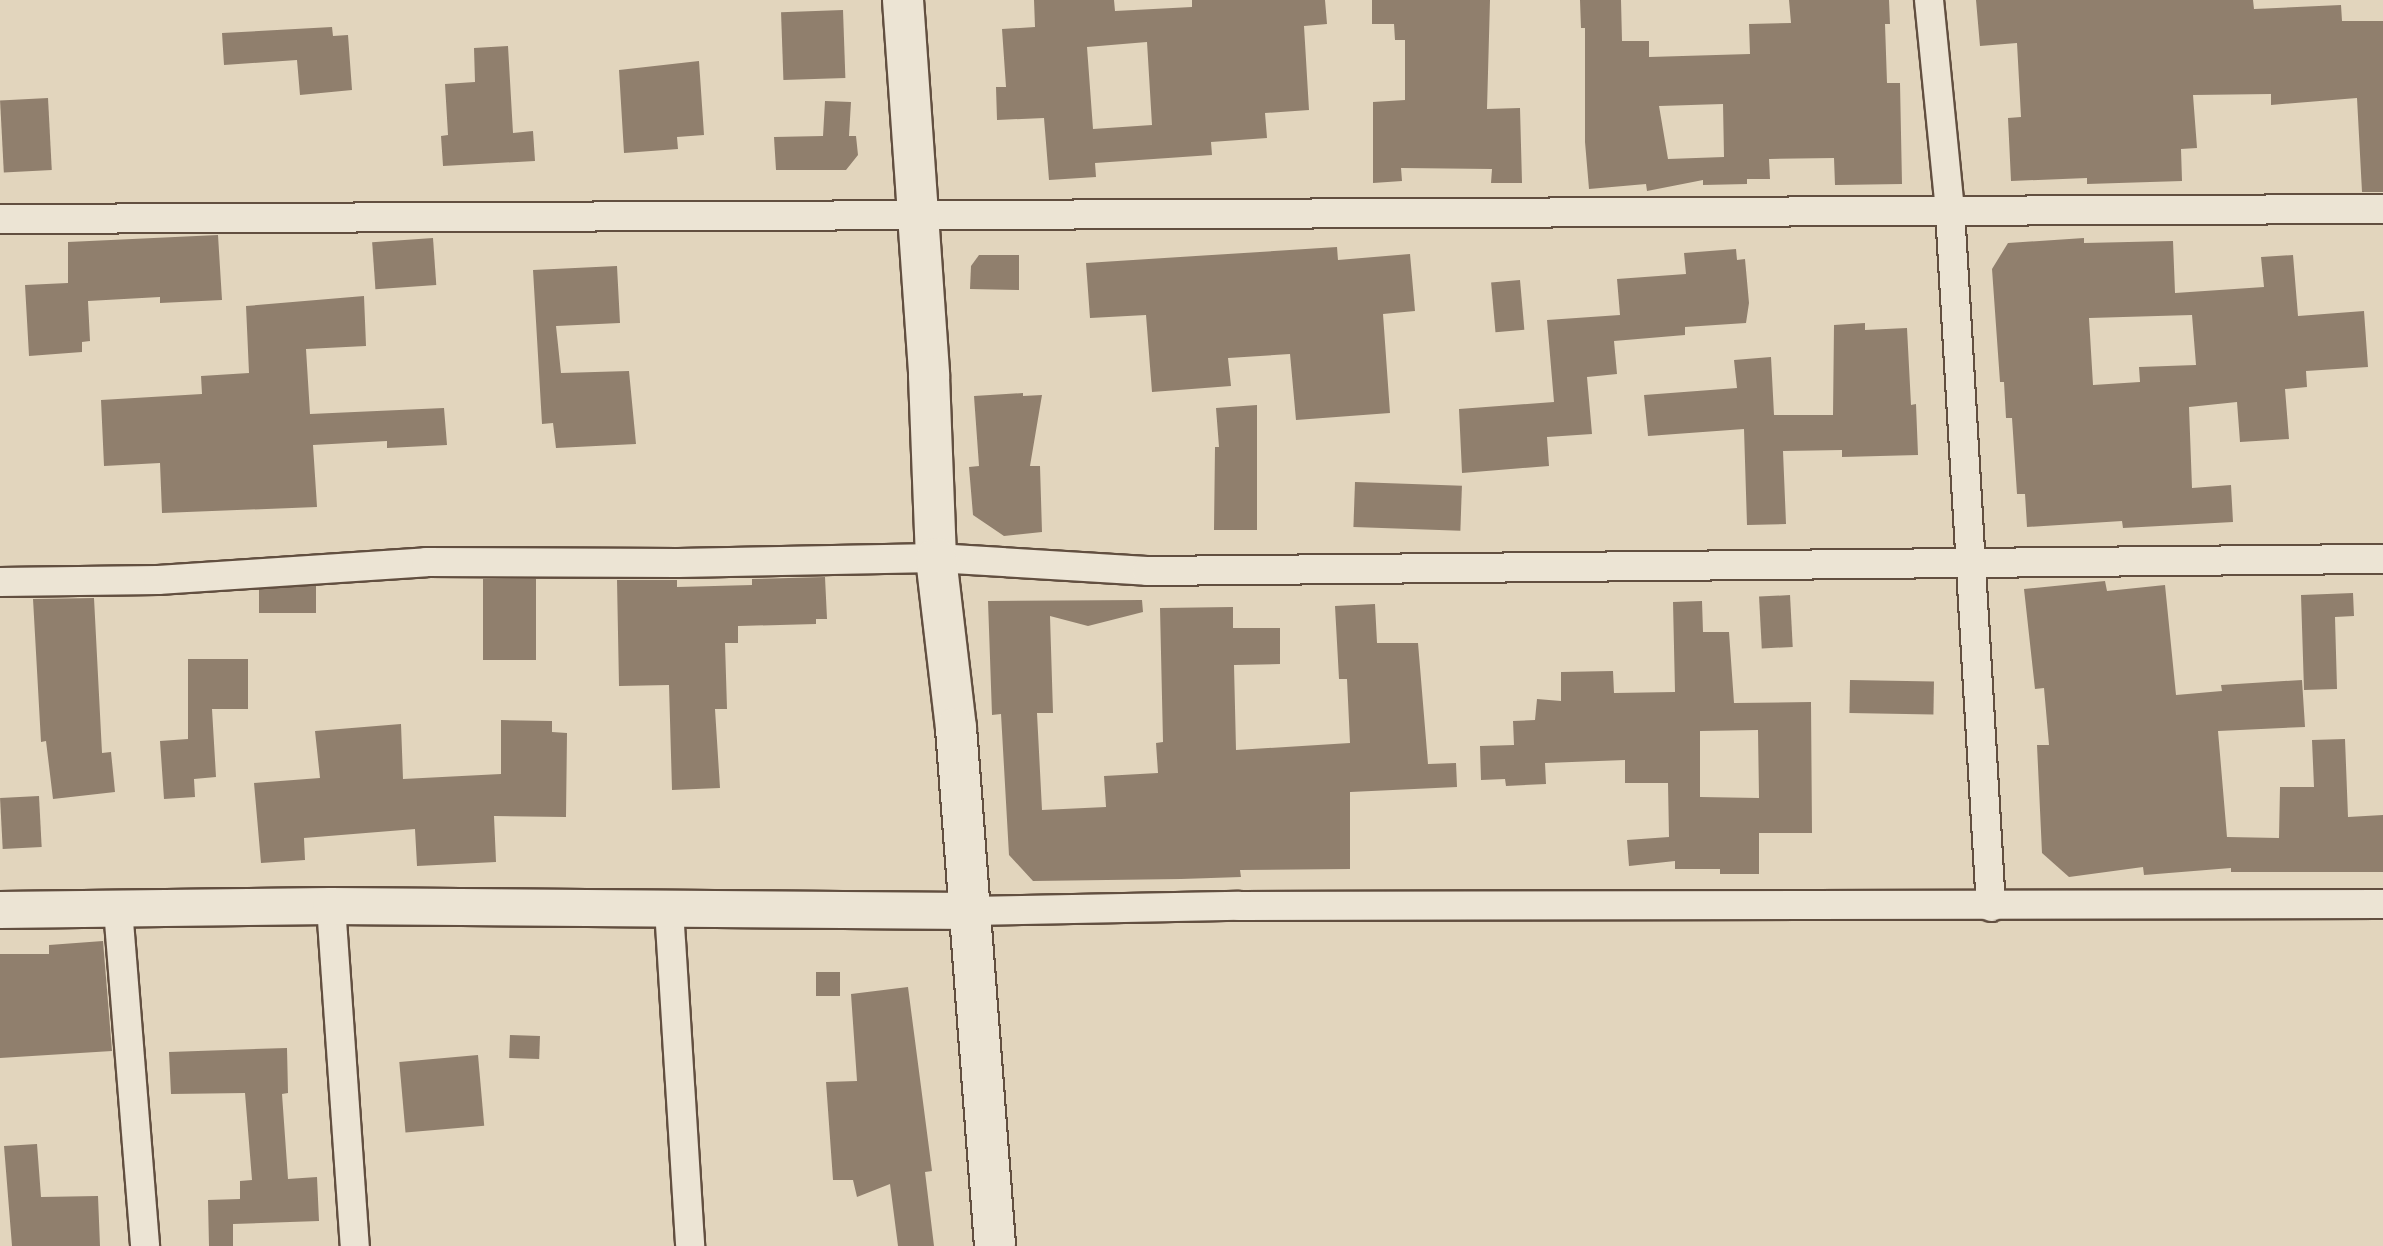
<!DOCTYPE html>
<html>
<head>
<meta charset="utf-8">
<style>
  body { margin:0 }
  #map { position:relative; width:2383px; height:1246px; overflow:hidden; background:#e2d5bd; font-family:Alegreya,serif }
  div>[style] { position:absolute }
  .building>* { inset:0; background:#907f6d; transform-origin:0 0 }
  .roads { filter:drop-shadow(2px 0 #624f40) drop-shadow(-2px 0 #624f40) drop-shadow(0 2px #624f40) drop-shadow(0 -2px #624f40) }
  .minor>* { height:28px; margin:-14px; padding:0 14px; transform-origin:14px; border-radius:14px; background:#ece4d4 }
  .tertiary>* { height:36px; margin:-18px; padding:0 18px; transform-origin:18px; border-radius:18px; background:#ece4d4 }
  .secondary>* { height:40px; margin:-20px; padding:0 20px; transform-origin:20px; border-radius:20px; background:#ece4d4 }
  span { translate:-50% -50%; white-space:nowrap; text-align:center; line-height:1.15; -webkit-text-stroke:7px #ece4d4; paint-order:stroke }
</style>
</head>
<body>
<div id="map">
  <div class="building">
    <i style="clip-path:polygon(evenodd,1034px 0,1114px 0,1115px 11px,1192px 7px,1192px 0,1325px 0,1327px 24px,1304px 26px,1309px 110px,1265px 113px,1267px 138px,1211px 142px,1212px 155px,1095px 163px,1096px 177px,1049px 180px,1044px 118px,997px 120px,996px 87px,1006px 87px,1002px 29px,1035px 27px,1034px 0,1147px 42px,1152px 125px,1093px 129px,1087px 47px,1147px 42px)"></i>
    <i style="clip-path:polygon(1372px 0,1490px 0,1487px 109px,1520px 108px,1522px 183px,1491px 183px,1492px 169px,1401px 168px,1402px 181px,1373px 183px,1373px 102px,1405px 100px,1405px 40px,1395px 40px,1394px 24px,1372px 24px)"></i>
    <i style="clip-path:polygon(evenodd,1580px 0,1621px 0,1622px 41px,1649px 41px,1649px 57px,1750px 54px,1749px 24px,1791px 23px,1789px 0,1889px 0,1890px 24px,1885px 24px,1887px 83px,1900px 83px,1902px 184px,1835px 185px,1834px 158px,1769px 159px,1770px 179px,1747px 179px,1747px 184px,1703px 185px,1703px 180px,1647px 191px,1646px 184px,1589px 189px,1585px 142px,1585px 28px,1581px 28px,1580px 0,1723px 104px,1724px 157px,1668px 159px,1659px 106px,1723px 104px)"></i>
    <i style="clip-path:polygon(1976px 0,2253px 0,2254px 9px,2341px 5px,2342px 21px,2383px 21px,2383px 192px,2362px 192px,2357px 98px,2271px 105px,2271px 94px,2193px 95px,2197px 148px,2181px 149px,2182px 181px,2087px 184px,2087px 178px,2011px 181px,2008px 118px,2021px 117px,2017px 43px,1980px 46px)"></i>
    <i style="left:843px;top:10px;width:68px;height:62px;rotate:88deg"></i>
    <i style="clip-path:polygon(332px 27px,333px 36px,348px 35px,352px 90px,300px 95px,297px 60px,224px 65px,222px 33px)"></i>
    <i style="clip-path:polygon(508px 46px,513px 133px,533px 131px,535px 161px,443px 166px,441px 136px,448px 135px,445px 84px,475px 82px,474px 48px)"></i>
    <i style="clip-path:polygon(699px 61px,704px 135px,677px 137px,678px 149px,624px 153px,619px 70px)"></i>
    <i style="left:48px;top:98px;width:72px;height:48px;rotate:87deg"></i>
    <i style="clip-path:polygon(825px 101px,851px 102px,849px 136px,856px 136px,858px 155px,846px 170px,776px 170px,774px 137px,823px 136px)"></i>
    <i style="clip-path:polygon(218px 235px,222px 300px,160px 303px,160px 297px,88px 301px,90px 341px,82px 342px,82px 352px,29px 356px,25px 285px,68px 283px,68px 242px)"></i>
    <i style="left:433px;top:238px;width:47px;height:61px;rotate:86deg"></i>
    <i style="clip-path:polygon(evenodd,2084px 238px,2084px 243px,2173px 241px,2175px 293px,2264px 287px,2261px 257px,2293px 255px,2298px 316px,2364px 311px,2368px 367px,2306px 371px,2307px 387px,2285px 389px,2289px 439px,2240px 442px,2237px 402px,2189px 407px,2192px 488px,2231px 485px,2233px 522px,2123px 528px,2122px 521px,2027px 527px,2025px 494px,2017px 494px,2012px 418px,2006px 418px,2004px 382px,2000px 382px,1992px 269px,2008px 243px,2084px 238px,2192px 315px,2196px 365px,2139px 367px,2140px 382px,2093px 385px,2089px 318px,2192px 315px)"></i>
    <i style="clip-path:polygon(1337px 247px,1338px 260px,1410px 254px,1415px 311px,1383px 314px,1390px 413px,1296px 420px,1290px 354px,1228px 358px,1231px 386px,1152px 392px,1146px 315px,1090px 318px,1086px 263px)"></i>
    <i style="clip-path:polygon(1736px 249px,1737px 260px,1745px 259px,1749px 303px,1746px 323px,1685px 327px,1685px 335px,1614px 341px,1617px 374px,1587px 377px,1592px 434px,1547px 437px,1549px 466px,1462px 473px,1459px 409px,1554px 402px,1547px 320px,1620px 315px,1617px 279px,1686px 274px,1684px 253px)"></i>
    <i style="clip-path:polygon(979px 255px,1019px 255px,1019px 290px,970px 289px,971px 266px)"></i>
    <i style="clip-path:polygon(617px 266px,620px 323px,556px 326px,561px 373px,629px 371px,636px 444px,556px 448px,553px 423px,542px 424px,533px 270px)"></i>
    <i style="left:1520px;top:280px;width:50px;height:29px;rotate:85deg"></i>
    <i style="clip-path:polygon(364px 296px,366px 346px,306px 349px,310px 414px,444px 408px,447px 445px,387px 448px,387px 441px,313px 445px,317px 507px,162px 513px,160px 463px,104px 466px,101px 400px,202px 394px,201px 376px,249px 373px,246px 306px)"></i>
    <i style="clip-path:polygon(1865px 323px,1865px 330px,1907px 328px,1911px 405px,1916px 404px,1918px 455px,1842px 457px,1842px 450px,1783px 451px,1786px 524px,1747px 525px,1744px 429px,1648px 436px,1644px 395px,1737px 388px,1734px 360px,1771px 357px,1774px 415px,1833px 415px,1834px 325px)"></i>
    <i style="clip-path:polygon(1023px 393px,1023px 396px,1042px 395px,1030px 466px,1040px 466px,1042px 532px,1004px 536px,973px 515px,969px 467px,979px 466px,974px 396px)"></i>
    <i style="clip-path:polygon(1257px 405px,1257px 530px,1214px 530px,1215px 447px,1219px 447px,1216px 408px)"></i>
    <i style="left:1355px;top:482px;width:107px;height:45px;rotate:2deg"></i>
    <i style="clip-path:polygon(825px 577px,827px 619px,816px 619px,816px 624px,738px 626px,738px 643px,725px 643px,727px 709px,715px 709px,720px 788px,672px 790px,669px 685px,619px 686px,617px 580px,677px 580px,677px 587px,752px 585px,752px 579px)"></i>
    <i style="left:483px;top:579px;width:53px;height:81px"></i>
    <i style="clip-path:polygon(2105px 581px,2107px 591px,2165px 585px,2176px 695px,2222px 691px,2221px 685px,2302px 680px,2305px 727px,2218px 731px,2227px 837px,2279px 838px,2280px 787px,2314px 787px,2312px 740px,2345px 739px,2348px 817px,2383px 815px,2383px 872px,2231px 872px,2231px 868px,2144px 875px,2143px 867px,2069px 877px,2042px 853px,2037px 745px,2049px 745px,2044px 688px,2035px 689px,2024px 589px)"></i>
    <i style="left:316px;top:586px;width:27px;height:57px;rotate:90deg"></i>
    <i style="clip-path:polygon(2353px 593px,2354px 616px,2335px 617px,2337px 689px,2304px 690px,2301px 595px)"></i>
    <i style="left:1790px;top:595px;width:52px;height:31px;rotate:87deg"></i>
    <i style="clip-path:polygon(94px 598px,102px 753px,111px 752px,115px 792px,53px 799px,46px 741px,41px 742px,33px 599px)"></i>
    <i style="clip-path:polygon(1142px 600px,1143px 612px,1088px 626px,1050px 616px,1053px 713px,1037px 713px,1042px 810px,1106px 807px,1104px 776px,1158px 773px,1156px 743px,1163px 742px,1160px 608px,1233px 607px,1233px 628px,1280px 628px,1280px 664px,1234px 665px,1236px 750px,1350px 743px,1347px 679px,1339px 679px,1335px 606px,1375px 604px,1377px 643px,1418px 643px,1428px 764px,1456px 763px,1457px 787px,1350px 792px,1350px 869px,1240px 870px,1241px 877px,1181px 879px,1033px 881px,1009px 855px,1001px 714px,992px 715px,988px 601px)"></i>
    <i style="clip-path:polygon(evenodd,1702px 601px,1703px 632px,1729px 632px,1734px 703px,1811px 702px,1812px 833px,1759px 833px,1759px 874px,1720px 874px,1720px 869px,1675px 869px,1675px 861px,1629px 866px,1627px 840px,1669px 837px,1668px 783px,1625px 783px,1625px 760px,1545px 763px,1546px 784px,1506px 786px,1505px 779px,1481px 780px,1480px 746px,1514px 745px,1513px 721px,1535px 720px,1537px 699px,1561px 701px,1561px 672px,1613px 671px,1614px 693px,1675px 692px,1673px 602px,1702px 601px,1758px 730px,1759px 798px,1700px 797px,1700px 731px,1758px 730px)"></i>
    <i style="clip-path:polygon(188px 659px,248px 659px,248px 709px,212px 709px,216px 777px,194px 779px,195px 797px,164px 799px,160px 741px,188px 739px)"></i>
    <i style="left:1850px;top:680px;width:84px;height:33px;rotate:1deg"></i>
    <i style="clip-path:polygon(501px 720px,552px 721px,552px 732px,567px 733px,566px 817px,494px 816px,496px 862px,417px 866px,415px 829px,304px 838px,305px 860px,261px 863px,254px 783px,320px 778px,315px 731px,401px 724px,403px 779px,501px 774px)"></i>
    <i style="left:39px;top:796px;width:51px;height:39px;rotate:87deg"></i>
    <i style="clip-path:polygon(103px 941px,112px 1051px,0 1058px,0 954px,49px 954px,49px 945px)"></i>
    <i style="left:816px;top:972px;width:24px;height:24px"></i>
    <i style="clip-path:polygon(908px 987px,932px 1171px,925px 1172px,934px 1246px,898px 1246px,890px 1184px,857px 1197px,853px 1180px,833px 1180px,826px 1082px,857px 1081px,851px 994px)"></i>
    <i style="left:510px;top:1035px;width:30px;height:23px;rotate:2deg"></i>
    <i style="clip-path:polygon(287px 1048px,288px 1093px,282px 1094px,288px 1179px,317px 1177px,319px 1221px,233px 1224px,233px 1246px,209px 1246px,208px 1200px,240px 1199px,240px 1181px,252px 1180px,245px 1093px,171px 1094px,169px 1052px)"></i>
    <i style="left:478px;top:1055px;width:71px;height:79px;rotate:85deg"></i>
    <i style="clip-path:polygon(37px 1144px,41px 1197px,98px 1196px,100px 1246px,12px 1246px,4px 1146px)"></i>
  </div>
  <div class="roads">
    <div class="minor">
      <i style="left:1929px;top:0;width:212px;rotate:84.3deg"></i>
      <i style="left:1950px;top:211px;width:697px;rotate:86.63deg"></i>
      <i style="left:0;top:219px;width:2383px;rotate:-0.24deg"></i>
      <i style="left:0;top:582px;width:158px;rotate:-0.7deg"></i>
      <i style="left:158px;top:580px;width:269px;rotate:-3.8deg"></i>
      <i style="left:426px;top:562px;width:252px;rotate:0.2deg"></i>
      <i style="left:678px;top:563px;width:258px;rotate:-1.1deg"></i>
      <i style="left:936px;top:558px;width:211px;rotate:3.5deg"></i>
      <i style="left:1147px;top:571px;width:1236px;rotate:-0.56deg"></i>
      <i style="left:331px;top:906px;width:341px;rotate:86deg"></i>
      <i style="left:118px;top:909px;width:338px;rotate:85.4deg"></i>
      <i style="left:669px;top:909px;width:338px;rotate:86.4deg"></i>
      <i style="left:971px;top:911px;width:268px;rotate:-1.1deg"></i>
      <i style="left:1239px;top:906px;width:1144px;rotate:-0.1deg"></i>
    </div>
    <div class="tertiary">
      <i style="left:0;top:910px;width:331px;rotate:-0.7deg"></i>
      <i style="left:331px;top:906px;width:640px;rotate:0.45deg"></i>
    </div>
    <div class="secondary">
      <i style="left:903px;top:0;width:377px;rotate:86deg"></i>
      <i style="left:929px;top:376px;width:182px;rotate:87.8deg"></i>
      <i style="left:936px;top:558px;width:171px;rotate:83.3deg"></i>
      <i style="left:956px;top:728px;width:519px;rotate:85.69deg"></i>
    </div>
  </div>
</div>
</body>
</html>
